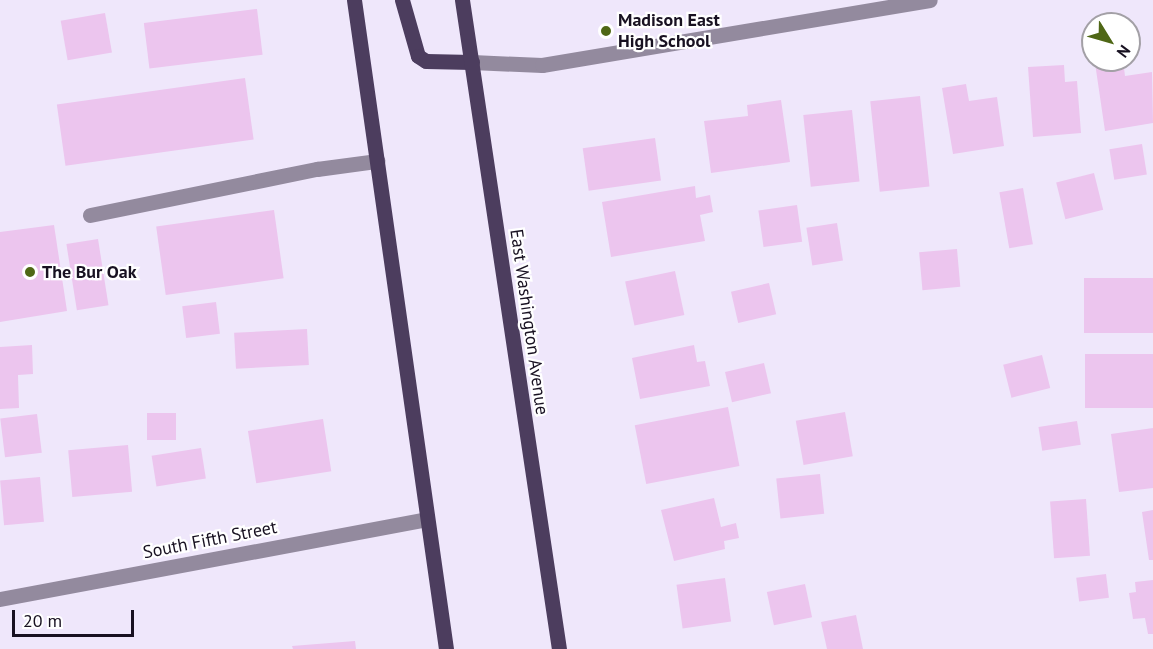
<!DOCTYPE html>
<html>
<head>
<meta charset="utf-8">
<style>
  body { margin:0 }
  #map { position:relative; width:1153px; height:649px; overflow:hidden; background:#efe7fb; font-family:"PT Sans",sans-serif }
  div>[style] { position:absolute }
  .building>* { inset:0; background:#ecc5ee; transform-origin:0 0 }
  .service>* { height:15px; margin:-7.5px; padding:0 7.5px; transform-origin:7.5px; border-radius:7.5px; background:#938a9e }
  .minor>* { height:15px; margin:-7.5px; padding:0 7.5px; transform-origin:7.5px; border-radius:7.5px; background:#938a9e }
  .primary>* { height:15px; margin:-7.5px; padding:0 7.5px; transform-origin:7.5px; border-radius:7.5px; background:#4c3d5e }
  .dots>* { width:16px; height:16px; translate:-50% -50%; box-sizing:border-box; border:3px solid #fff; border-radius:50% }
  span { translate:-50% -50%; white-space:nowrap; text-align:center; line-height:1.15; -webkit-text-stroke:4.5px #fff; paint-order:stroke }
  .poi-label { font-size:18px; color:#181121; font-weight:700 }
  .left { translate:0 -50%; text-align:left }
  .street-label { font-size:18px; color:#181121 }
  .north { position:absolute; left:1081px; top:12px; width:60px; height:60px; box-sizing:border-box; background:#fff; border:2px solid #a3a0a6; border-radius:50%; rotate:127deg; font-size:16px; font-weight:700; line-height:24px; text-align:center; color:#181121 }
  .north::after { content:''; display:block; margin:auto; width:21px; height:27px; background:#4f6716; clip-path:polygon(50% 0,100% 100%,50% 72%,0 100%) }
  .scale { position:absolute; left:12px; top:610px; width:122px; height:27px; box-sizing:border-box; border:3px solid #181121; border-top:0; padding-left:8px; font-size:18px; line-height:21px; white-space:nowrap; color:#181121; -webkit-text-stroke:4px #fff; paint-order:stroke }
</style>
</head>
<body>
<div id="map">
  <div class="building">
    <i style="left:257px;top:9px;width:46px;height:114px;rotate:83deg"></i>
    <i style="left:105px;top:13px;width:40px;height:45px;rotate:80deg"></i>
    <i style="clip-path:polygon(1123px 60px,1125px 76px,1152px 72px,1153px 123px,1105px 131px,1095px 63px)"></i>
    <i style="clip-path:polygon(1064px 65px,1065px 82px,1077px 81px,1081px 133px,1033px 137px,1028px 67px)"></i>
    <i style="left:245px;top:78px;width:62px;height:190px;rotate:82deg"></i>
    <i style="clip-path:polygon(966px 84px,969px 101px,997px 97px,1004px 146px,953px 154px,942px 88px)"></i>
    <i style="left:920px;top:96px;width:91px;height:50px;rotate:84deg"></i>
    <i style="clip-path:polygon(781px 100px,790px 162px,711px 173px,704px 121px,748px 116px,747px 105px)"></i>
    <i style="left:852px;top:110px;width:72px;height:49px;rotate:84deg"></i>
    <i style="left:655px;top:138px;width:43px;height:73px;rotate:82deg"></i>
    <i style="left:1142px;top:144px;width:31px;height:33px;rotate:81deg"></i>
    <i style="left:1094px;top:173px;width:38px;height:39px;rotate:76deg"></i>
    <i style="clip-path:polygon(695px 186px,696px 198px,710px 195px,713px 212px,700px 215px,705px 241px,611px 257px,602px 202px)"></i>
    <i style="left:1023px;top:188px;width:57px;height:24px;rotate:80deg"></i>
    <i style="left:797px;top:205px;width:37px;height:39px;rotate:82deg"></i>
    <i style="left:274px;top:210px;width:69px;height:119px;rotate:82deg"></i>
    <i style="left:837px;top:223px;width:38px;height:31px;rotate:81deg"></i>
    <i style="clip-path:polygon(54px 225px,67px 311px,0 322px,0 232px)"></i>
    <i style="left:98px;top:239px;width:67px;height:32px;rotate:81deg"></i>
    <i style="left:957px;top:249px;width:38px;height:38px;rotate:85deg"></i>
    <i style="left:675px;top:271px;width:45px;height:51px;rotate:78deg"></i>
    <i style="left:1153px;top:278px;width:55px;height:69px;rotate:90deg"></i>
    <i style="left:769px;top:283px;width:32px;height:39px;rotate:77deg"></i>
    <i style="left:216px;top:302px;width:32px;height:34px;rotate:83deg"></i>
    <i style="left:307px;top:329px;width:36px;height:73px;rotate:87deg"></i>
    <i style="clip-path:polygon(32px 345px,33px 374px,18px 375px,19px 408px,0 409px,0 347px)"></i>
    <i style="clip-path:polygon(694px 345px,697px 362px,705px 361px,710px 386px,640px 399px,632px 358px)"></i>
    <i style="left:1153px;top:354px;width:54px;height:68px;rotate:90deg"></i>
    <i style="left:1042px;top:355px;width:34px;height:40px;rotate:76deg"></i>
    <i style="left:764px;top:363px;width:31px;height:40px;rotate:77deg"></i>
    <i style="left:728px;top:407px;width:60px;height:95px;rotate:79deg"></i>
    <i style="left:845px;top:412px;width:45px;height:50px;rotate:80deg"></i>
    <i style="left:147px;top:413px;width:29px;height:27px"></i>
    <i style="left:37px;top:414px;width:39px;height:37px;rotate:83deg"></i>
    <i style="left:323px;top:419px;width:53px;height:76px;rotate:81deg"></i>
    <i style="left:1077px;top:421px;width:24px;height:39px;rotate:81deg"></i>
    <i style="clip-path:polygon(1153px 428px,1153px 488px,1119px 492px,1111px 434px)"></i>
    <i style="left:128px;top:445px;width:47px;height:60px;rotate:85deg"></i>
    <i style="left:201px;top:448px;width:31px;height:50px;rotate:81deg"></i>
    <i style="left:820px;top:474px;width:40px;height:44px;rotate:84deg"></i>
    <i style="left:40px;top:477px;width:45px;height:40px;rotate:85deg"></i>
    <i style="clip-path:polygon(714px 498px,721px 527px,736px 523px,739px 538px,724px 541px,725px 549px,674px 561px,661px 510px)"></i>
    <i style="left:1086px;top:499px;width:57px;height:36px;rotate:86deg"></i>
    <i style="clip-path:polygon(1153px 510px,1153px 560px,1149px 560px,1142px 512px)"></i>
    <i style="left:1106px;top:574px;width:24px;height:30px;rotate:83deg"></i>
    <i style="left:725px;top:578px;width:44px;height:49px;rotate:82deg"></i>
    <i style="clip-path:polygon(1153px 580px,1153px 634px,1148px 634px,1145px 618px,1133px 619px,1129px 593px,1136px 592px,1135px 582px)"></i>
    <i style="left:805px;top:584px;width:34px;height:39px;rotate:78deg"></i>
    <i style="clip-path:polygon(856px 615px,863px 649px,827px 649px,821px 622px)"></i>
    <i style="clip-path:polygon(355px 641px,356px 649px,293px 649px,292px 646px)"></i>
  </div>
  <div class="service">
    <i style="left:90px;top:215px;width:232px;rotate:-11.5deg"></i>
    <i style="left:317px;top:169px;width:61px;rotate:-7.6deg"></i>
  </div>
  <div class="minor">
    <i style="left:472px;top:62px;width:70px;rotate:2.5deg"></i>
    <i style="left:542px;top:65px;width:393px;rotate:-9.5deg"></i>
    <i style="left:0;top:599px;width:434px;rotate:-10.6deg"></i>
  </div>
  <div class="primary">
    <i style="left:354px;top:0;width:655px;rotate:81.93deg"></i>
    <i style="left:402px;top:0;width:58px;rotate:74.1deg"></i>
    <i style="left:418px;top:56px;width:9px;rotate:32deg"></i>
    <i style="left:426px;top:61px;width:46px;rotate:1.2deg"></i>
    <i style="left:462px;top:0;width:656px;rotate:81.5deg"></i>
  </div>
  <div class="dots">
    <i style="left:606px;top:31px;background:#4f6716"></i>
    <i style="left:30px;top:272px;background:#4f6716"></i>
  </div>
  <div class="poi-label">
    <span class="left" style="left:618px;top:31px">Madison East<br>High School</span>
    <span class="left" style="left:42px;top:272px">The Bur Oak</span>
  </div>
  <div class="street-label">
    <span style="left:529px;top:322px;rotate:82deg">East Washington Avenue</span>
    <span style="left:210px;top:540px;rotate:-11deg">South Fifth Street</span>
  </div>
  <div class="north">N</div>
  <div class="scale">20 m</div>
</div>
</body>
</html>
